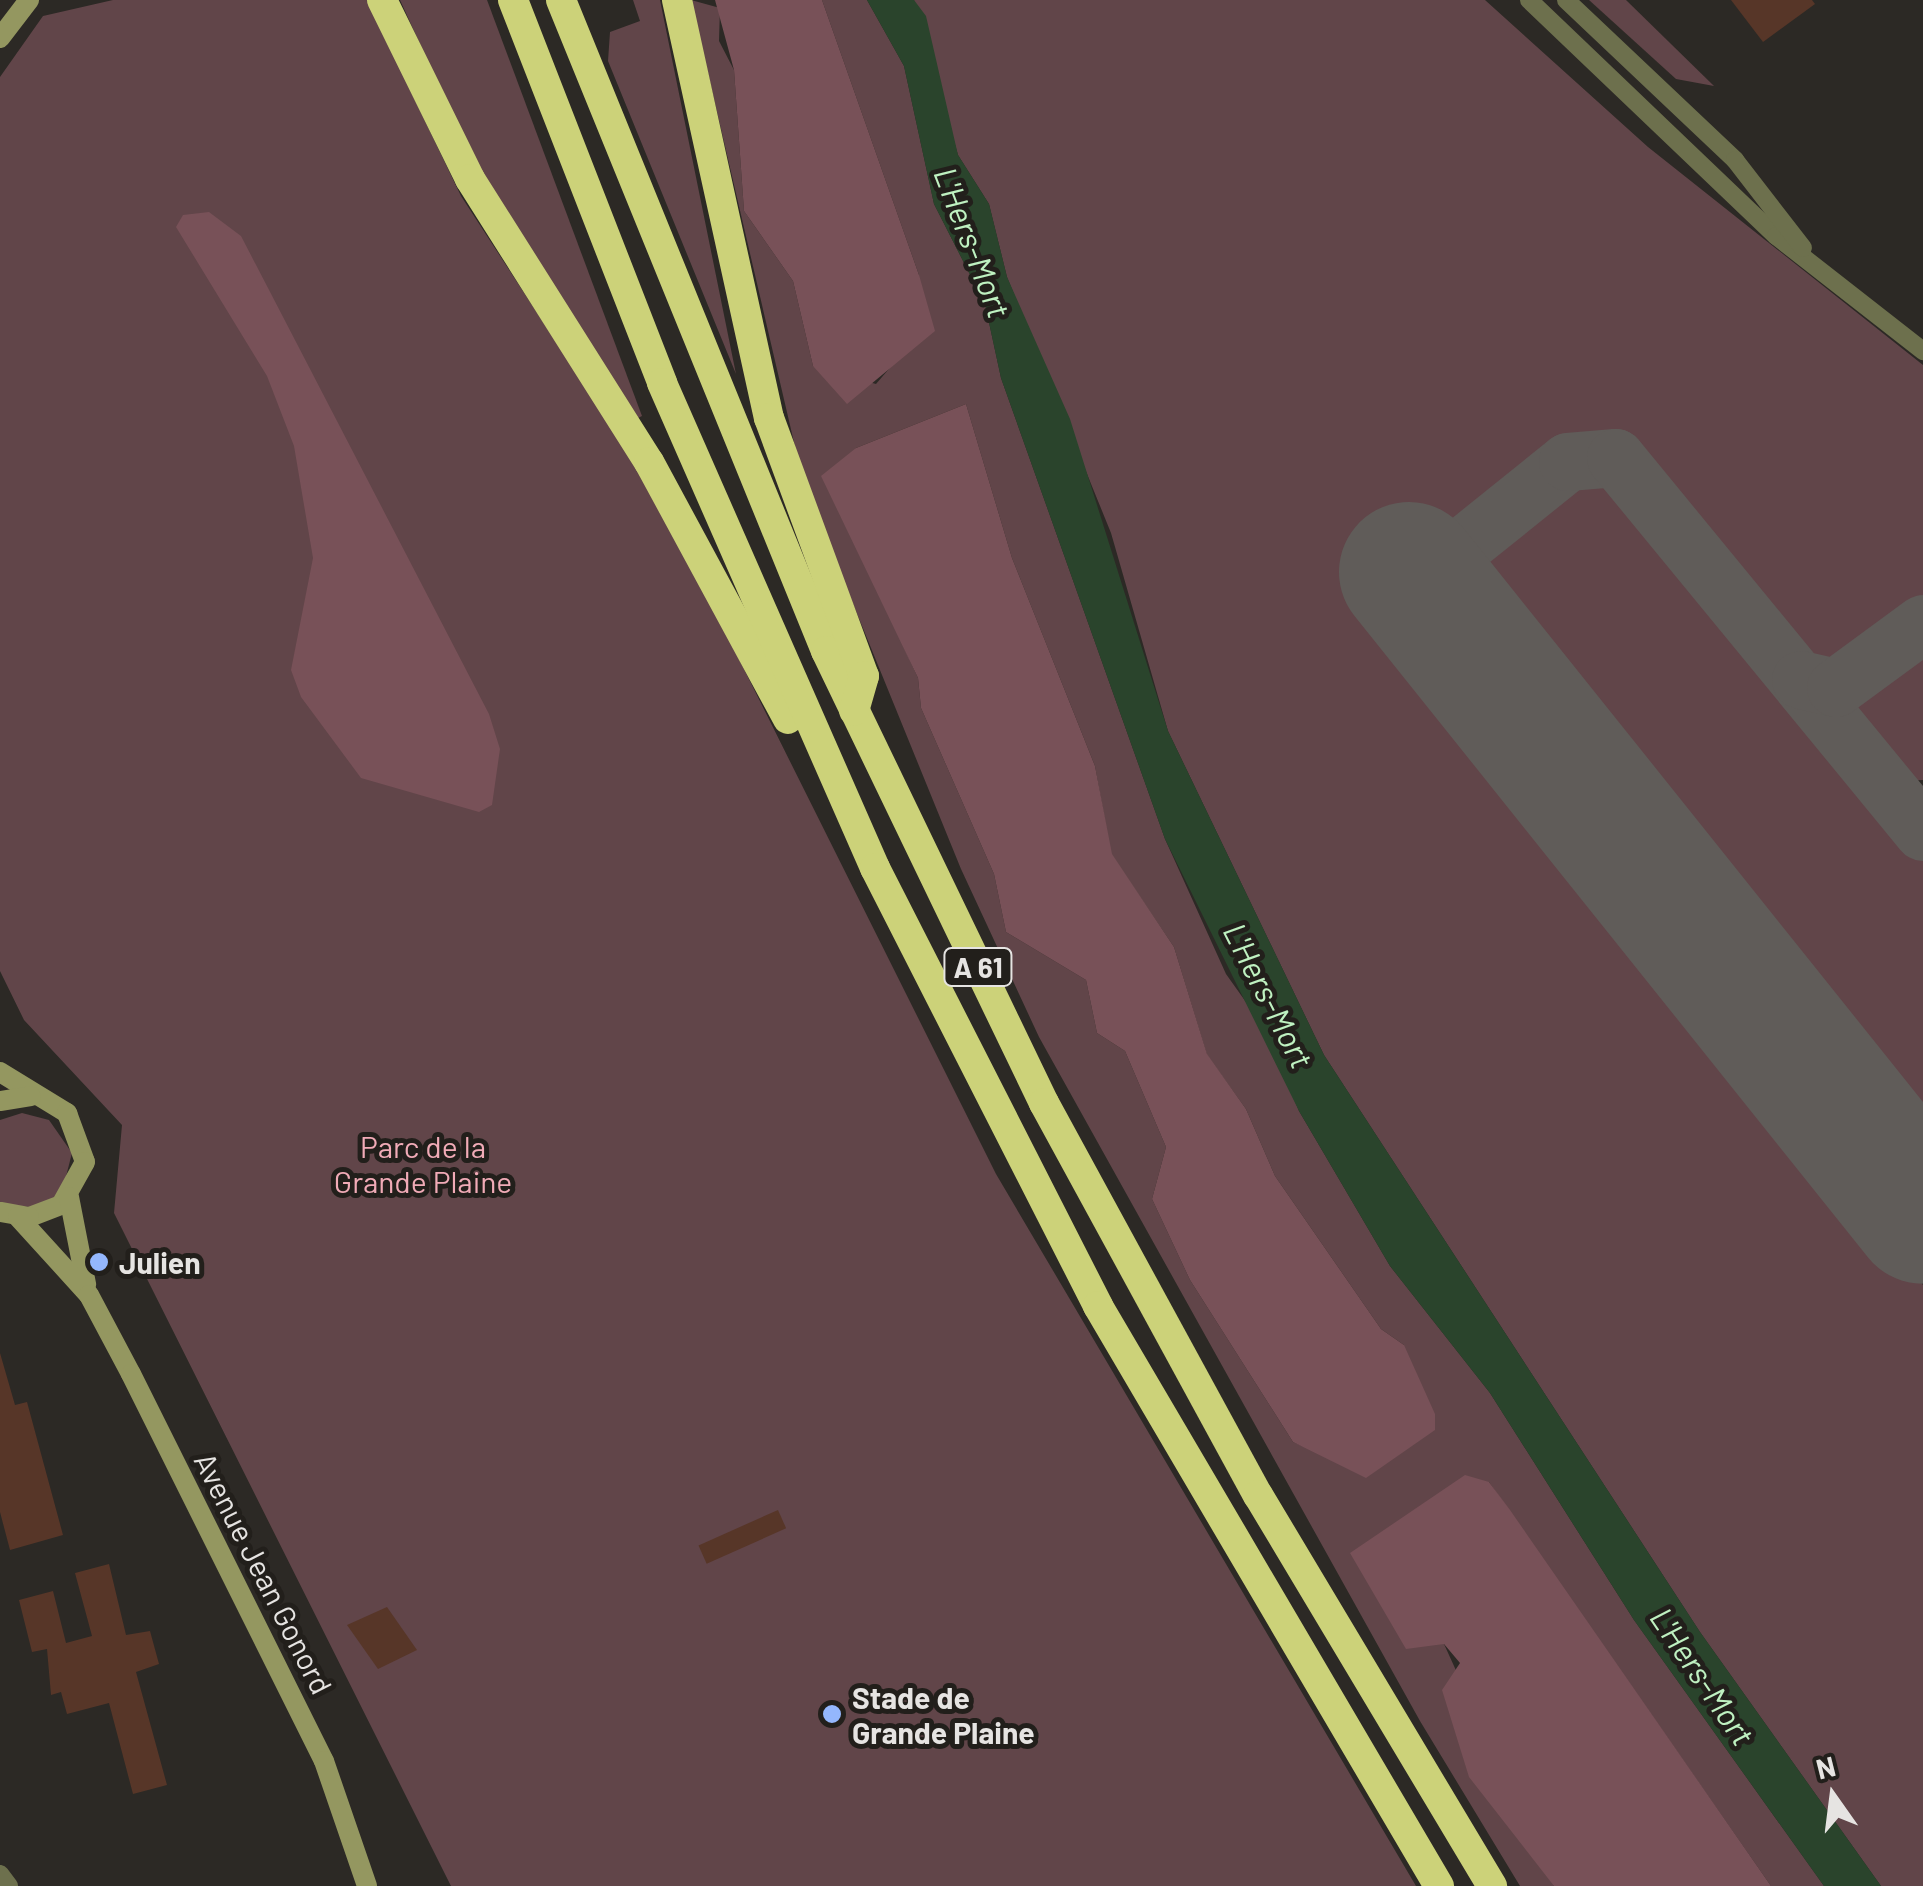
<!DOCTYPE html>
<html>
<head>
<meta charset="utf-8">
<style>
  body { margin:0 }
  #map { position:relative; width:1923px; height:1886px; overflow:hidden; background:#2c2925; font-family:Barlow,sans-serif }
  div>[style] { position:absolute }
  .green>* { inset:0; background:#614549 }
  .forest>* { inset:0; background:#785158 }
  .water>* { inset:0; background:#2a442c }
  .taxiway>* { height:58px; margin:-29px; padding:0 29px; transform-origin:29px; border-radius:29px; background:#605c59 }
  .runway>* { height:140px; margin:-70px; padding:0 70px; transform-origin:70px; border-radius:70px; background:#605c59 }
  .building>* { inset:0; background:#573628; transform-origin:0 0 }
  .street>* { height:18px; margin:-9px; padding:0 9px; transform-origin:9px; border-radius:9px; background:#6d704d }
  .secondary>* { height:20px; margin:-10px; padding:0 10px; transform-origin:10px; border-radius:10px; background:#949760 }
  .highway>* { height:30px; margin:-15px; padding:0 15px; transform-origin:15px; border-radius:15px; background:#ccd279 }
  .dots>* { width:28px; height:28px; translate:-50% -50%; box-sizing:border-box; border:5px solid #221f1b; border-radius:50% }
  span { translate:-50% -50%; white-space:nowrap; text-align:center; line-height:1.15; -webkit-text-stroke:10px #221f1b; paint-order:stroke }
  .shield-label span { padding:2px 8px; background:#221f1b; border:2px solid; border-radius:8px; -webkit-text-stroke-width:0 }
  .shield-label { font-size:28px; color:#e6e4e2; font-weight:700 }
  .park-label { font-size:30px; color:#f1abb7 }
  .poi-label { font-size:30px; color:#e6e4e2; font-weight:700 }
  .left { translate:0 -50%; text-align:left }
  .street-label { font-size:30px; color:#e6e4e2 }
  .water-label { font-size:32px; color:#bff1c1; font-style:italic }
  .north { position:absolute; left:1783px; top:1746px; width:100px; height:100px; -webkit-text-stroke:8px #221f1b; paint-order:stroke; rotate:346deg; font-size:28px; font-weight:700; line-height:40px; text-align:center; color:#e6e4e2 }
  .north::after { content:''; display:block; margin:auto; width:35px; height:45px; background:#e6e4e2; clip-path:polygon(50% 0,100% 100%,50% 72%,0 100%) }
</style>
</head>
<body>
<div id="map">
  <div class="green">
    <i style="clip-path:polygon(113px 0,367px 0,461px 196px,661px 503px,996px 1174px,1416px 1886px,451px 1886px,114px 1213px,122px 1125px,24px 1020px,0 971px,0 77px,43px 16px)"></i>
    <i style="clip-path:polygon(400px 0,487px 0,642px 416px,636px 419px,485px 187px)"></i>
    <i style="clip-path:polygon(633px 0,660px 0,736px 374px,608px 61px,610px 32px,640px 21px)"></i>
    <i style="clip-path:polygon(evenodd,691px 0,720px 8px,719px 41px,734px 70px,744px 211px,793px 281px,813px 366px,876px 384px,900px 356px,919px 275px,822px 0,867px 0,904px 66px,934px 204px,985px 304px,1001px 378px,1165px 839px,1226px 974px,1263px 1026px,1299px 1111px,1390px 1266px,1490px 1393px,1634px 1620px,1824px 1886px,1771px 1886px,1489px 1482px,1444px 1644px,1554px 1886px,1520px 1886px,1420px 1721px,1039px 1037px,961px 869px,803px 481px,691px 0,966px 404px,1012px 558px,1095px 766px,1111px 854px,1174px 947px,1207px 1055px,1246px 1109px,1275px 1176px,1381px 1329px,1404px 1345px,1343px 1463px,1293px 1442px,1190px 1280px,1152px 1199px,1166px 1147px,1125px 1051px,1097px 1033px,1086px 980px,1006px 932px,994px 874px,921px 708px,918px 678px,834px 495px,856px 448px,966px 404px)"></i>
    <i style="clip-path:polygon(914px 0,1485px 0,1648px 147px,1923px 365px,1923px 610px,1835px 677px,1810px 669px,1645px 463px,1610px 439px,1560px 448px,1373px 597px,1923px 1285px,1923px 1886px,1881px 1886px,1700px 1632px,1324px 1055px,1168px 731px,1111px 533px,1007px 277px,989px 204px,958px 155px)"></i>
    <i style="clip-path:polygon(1589px 0,1626px 0,1714px 86px,1676px 79px)"></i>
    <i style="clip-path:polygon(1585px 468px,1602px 468px,1633px 491px,1923px 856px,1923px 1141px,1490px 599px,1489px 547px)"></i>
    <i style="clip-path:polygon(1923px 640px,1923px 780px,1907px 781px,1851px 721px,1850px 701px)"></i>
    <i style="clip-path:polygon(22px 1113px,49px 1120px,72px 1153px,62px 1192px,39px 1208px,0 1204px,0 1120px)"></i>
  </div>
  <div class="forest">
    <i style="clip-path:polygon(715px 0,822px 0,919px 275px,935px 331px,847px 404px,813px 366px,793px 281px,744px 211px,734px 70px)"></i>
    <i style="clip-path:polygon(209px 212px,241px 236px,489px 714px,500px 749px,492px 805px,479px 812px,361px 778px,301px 697px,291px 670px,313px 558px,294px 446px,267px 376px,176px 227px,183px 215px)"></i>
    <i style="clip-path:polygon(966px 404px,1012px 558px,1095px 766px,1112px 854px,1174px 947px,1207px 1054px,1246px 1109px,1275px 1176px,1381px 1329px,1404px 1345px,1435px 1414px,1435px 1430px,1366px 1478px,1293px 1442px,1190px 1280px,1152px 1199px,1166px 1147px,1125px 1051px,1097px 1033px,1086px 980px,1006px 932px,994px 874px,921px 708px,918px 678px,821px 476px,856px 448px)"></i>
    <i style="clip-path:polygon(1465px 1475px,1489px 1482px,1510px 1510px,1771px 1886px,1554px 1886px,1469px 1777px,1442px 1690px,1460px 1663px,1444px 1644px,1406px 1649px,1350px 1553px)"></i>
  </div>
  <div class="water">
    <i style="clip-path:polygon(867px 0,914px 0,926px 16px,958px 155px,989px 204px,1007px 277px,1070px 419px,1168px 731px,1324px 1055px,1700px 1632px,1881px 1886px,1824px 1886px,1634px 1620px,1490px 1393px,1390px 1266px,1299px 1111px,1165px 839px,1001px 378px,985px 304px,934px 204px,904px 66px)"></i>
  </div>
  <div class="taxiway">
    <i style="left:1448px;top:621px;width:40px;rotate:-103deg"></i>
    <i style="left:1439px;top:582px;width:33px;rotate:-61deg"></i>
    <i style="left:1455px;top:553px;width:145px;rotate:-38.8deg"></i>
    <i style="left:1568px;top:462px;width:48px;rotate:-4.8deg"></i>
    <i style="left:1616px;top:458px;width:484px;rotate:50.6deg"></i>
    <i style="left:1801px;top:680px;width:36px;rotate:13deg"></i>
    <i style="left:1836px;top:688px;width:108px;rotate:-36.3deg"></i>
  </div>
  <div class="runway">
    <i style="left:1409px;top:572px;width:822px;rotate:51.32deg"></i>
  </div>
  <div class="building">
    <i style="clip-path:polygon(1731px 0,1812px 0,1815px 4px,1763px 42px)"></i>
    <i style="clip-path:polygon(0 1353px,15px 1405px,27px 1402px,63px 1535px,10px 1550px,0 1512px)"></i>
    <i style="left:778px;top:1510px;width:20px;height:87px;rotate:66deg"></i>
    <i style="clip-path:polygon(109px 1564px,126px 1635px,150px 1631px,159px 1664px,136px 1672px,167px 1785px,133px 1794px,109px 1703px,67px 1714px,61px 1692px,51px 1695px,47px 1649px,32px 1652px,19px 1600px,53px 1591px,66px 1643px,92px 1636px,75px 1573px)"></i>
    <i style="clip-path:polygon(387px 1607px,417px 1650px,378px 1669px,347px 1625px)"></i>
  </div>
  <div class="street">
    <i style="left:1529px;top:0;width:342px;rotate:43.7deg"></i>
    <i style="left:1776px;top:236px;width:187px;rotate:38deg"></i>
    <i style="left:1566px;top:0;width:233px;rotate:43.4deg"></i>
    <i style="left:1735px;top:160px;width:111px;rotate:52.3deg"></i>
    <i style="left:0;top:1874px;width:15px;rotate:53deg"></i>
  </div>
  <div class="secondary">
    <i style="left:0;top:38px;width:48px;rotate:-52.7deg"></i>
    <i style="left:0;top:1072px;width:79px;rotate:31.5deg"></i>
    <i style="left:67px;top:1113px;width:52px;rotate:69.8deg"></i>
    <i style="left:85px;top:1162px;width:49px;rotate:119.2deg"></i>
    <i style="left:61px;top:1205px;width:34px;rotate:159deg"></i>
    <i style="left:29px;top:1217px;width:29px;rotate:-170deg"></i>
    <i style="left:0;top:1101px;width:31px;rotate:-9deg"></i>
    <i style="left:69px;top:1197px;width:89px;rotate:78.9deg"></i>
    <i style="left:18px;top:1217px;width:105px;rotate:47.7deg"></i>
    <i style="left:89px;top:1295px;width:89px;rotate:62deg"></i>
    <i style="left:131px;top:1374px;width:432px;rotate:63.5deg"></i>
    <i style="left:324px;top:1761px;width:132px;rotate:71deg"></i>
  </div>
  <div class="highway">
    <i style="left:382px;top:0;width:199px;rotate:63.8deg"></i>
    <i style="left:470px;top:179px;width:335px;rotate:57.7deg"></i>
    <i style="left:649px;top:462px;width:292px;rotate:61.6deg"></i>
    <i style="left:513px;top:0;width:411px;rotate:68.7deg"></i>
    <i style="left:662px;top:383px;width:530px;rotate:66.29deg"></i>
    <i style="left:875px;top:868px;width:492px;rotate:63deg"></i>
    <i style="left:1098px;top:1306px;width:673px;rotate:59.55deg"></i>
    <i style="left:561px;top:0;width:703px;rotate:67.85deg"></i>
    <i style="left:826px;top:651px;width:502px;rotate:64.25deg"></i>
    <i style="left:1044px;top:1103px;width:447px;rotate:61.4deg"></i>
    <i style="left:1258px;top:1495px;width:456px;rotate:59.1deg"></i>
    <i style="left:677px;top:0;width:428px;rotate:77.6deg"></i>
    <i style="left:769px;top:418px;width:275px;rotate:69.8deg"></i>
    <i style="left:864px;top:676px;width:36px;rotate:106deg"></i>
  </div>
  <div class="dots">
    <i style="left:99px;top:1262px;background:#94b7fd"></i>
    <i style="left:832px;top:1714px;background:#94b7fd"></i>
  </div>
  <div class="shield-label">
    <span style="left:978px;top:967px">A 61</span>
  </div>
  <div class="park-label">
    <span style="left:423px;top:1163px">Parc de la<br>Grande Plaine</span>
  </div>
  <div class="poi-label">
    <span class="left" style="left:119px;top:1262px">Julien</span>
    <span class="left" style="left:852px;top:1714px">Stade de<br>Grande Plaine</span>
  </div>
  <div class="street-label">
    <span style="left:264px;top:1573px;rotate:63deg">Avenue Jean Gonord</span>
  </div>
  <div class="water-label">
    <span style="left:973px;top:242px;rotate:69deg">L'Hers-Mort</span>
    <span style="left:1269px;top:995px;rotate:63deg">L'Hers-Mort</span>
    <span style="left:1703px;top:1676px;rotate:56deg">L'Hers-Mort</span>
  </div>
  <div class="north">N</div>
</div>
</body>
</html>
